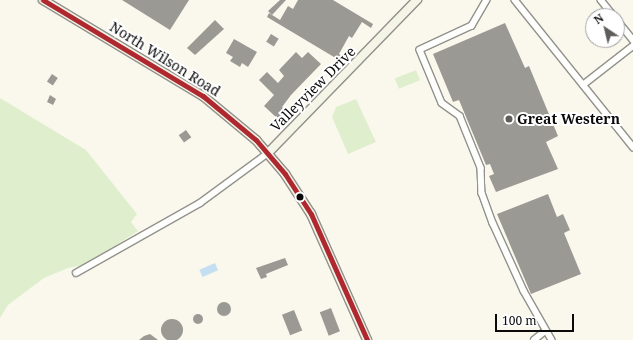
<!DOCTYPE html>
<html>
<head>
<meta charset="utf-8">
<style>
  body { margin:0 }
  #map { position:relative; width:633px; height:340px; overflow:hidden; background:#faf8ed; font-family:"Noto Serif",serif }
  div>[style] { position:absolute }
  .green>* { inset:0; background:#dfefcd; transform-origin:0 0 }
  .water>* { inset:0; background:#c5dff2; transform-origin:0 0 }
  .building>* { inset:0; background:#9b9994; transform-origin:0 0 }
  .round { border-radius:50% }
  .roads { filter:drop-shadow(1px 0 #92918c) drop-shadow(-1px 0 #92918c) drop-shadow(0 1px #92918c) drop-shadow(0 -1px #92918c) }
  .street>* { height:5.5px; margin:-2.75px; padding:0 2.75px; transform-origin:2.75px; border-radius:2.75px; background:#fefefc }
  .secondary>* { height:8px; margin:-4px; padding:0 4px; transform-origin:4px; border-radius:4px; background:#f4f4e7 }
  .bus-1>* { height:5px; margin:-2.5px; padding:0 2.5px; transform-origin:2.5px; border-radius:2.5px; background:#af272f }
  .dots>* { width:11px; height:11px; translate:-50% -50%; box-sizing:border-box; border:2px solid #fff; border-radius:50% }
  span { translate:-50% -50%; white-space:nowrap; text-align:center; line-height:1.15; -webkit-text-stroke:4px #fff; paint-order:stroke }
  .street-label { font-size:14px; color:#0a0a0a }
  .poi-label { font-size:14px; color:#0a0a0a; font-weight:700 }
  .left { translate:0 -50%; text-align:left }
  .north { position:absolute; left:585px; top:8px; width:40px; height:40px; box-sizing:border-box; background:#fff; border:1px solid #9d9d9d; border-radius:50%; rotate:325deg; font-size:11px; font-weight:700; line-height:16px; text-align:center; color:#0a0a0a }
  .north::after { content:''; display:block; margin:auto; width:14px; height:18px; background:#5e5d59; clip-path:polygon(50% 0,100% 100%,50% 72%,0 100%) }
  .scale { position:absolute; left:495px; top:314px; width:79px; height:18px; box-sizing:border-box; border:2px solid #0a0a0a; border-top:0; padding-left:5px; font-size:12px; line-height:14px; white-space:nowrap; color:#0a0a0a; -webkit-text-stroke:3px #fff; paint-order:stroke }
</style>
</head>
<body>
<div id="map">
  <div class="green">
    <i style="left:416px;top:70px;width:11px;height:23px;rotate:68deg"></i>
    <i style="clip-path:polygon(0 98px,86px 150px,137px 214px,131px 222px,138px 231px,85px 265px,68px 268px,44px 278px,8px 305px,0 318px)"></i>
    <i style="clip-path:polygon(356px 99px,376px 142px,348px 154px,332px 117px,336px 107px)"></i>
  </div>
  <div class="water">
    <i style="left:215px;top:263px;width:8px;height:17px;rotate:67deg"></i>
  </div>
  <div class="building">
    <i style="clip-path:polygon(122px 0,189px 0,170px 30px)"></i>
    <i style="clip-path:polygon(280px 0,286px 0,272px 15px,268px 11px)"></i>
    <i style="clip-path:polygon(298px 0,333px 0,373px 24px,371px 28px,362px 22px,352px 38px,349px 36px,339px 54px,342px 56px,339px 60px,267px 17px,269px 13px,280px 20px,288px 6px,293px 9px)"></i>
    <i style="clip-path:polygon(215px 20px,224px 29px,195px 55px,187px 48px)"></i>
    <i style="clip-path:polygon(505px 23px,525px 68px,529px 66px,558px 136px,546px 142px,558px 169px,496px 192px,489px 176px,494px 174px,490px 164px,486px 165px,459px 100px,453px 102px,433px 54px)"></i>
    <i style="left:271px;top:34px;width:9px;height:9px;rotate:32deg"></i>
    <i style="clip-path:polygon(234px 39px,257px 52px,248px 67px,242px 63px,240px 67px,230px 61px,233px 57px,226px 53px)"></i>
    <i style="clip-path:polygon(296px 52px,302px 58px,308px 52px,321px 64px,291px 95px,282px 107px,286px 111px,278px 119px,264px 106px,274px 95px,259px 80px,267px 72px,278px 83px,284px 76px,279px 70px)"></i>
    <i style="left:52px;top:74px;width:7px;height:9px;rotate:34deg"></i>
    <i style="clip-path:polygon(50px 95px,56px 99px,53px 105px,47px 102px)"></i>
    <i style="left:186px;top:130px;width:9px;height:9px;rotate:54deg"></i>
    <i style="clip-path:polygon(548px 194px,557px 217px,563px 214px,570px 230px,564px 233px,581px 274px,531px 294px,497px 214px)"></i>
    <i style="clip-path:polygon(285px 258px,288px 265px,266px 274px,267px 277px,261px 279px,256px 268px)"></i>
    <i class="round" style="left:217px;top:302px;width:14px;height:14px"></i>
    <i style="left:331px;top:308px;width:25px;height:12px;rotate:69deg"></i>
    <i style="left:294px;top:310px;width:22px;height:13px;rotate:68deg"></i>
    <i class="round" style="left:193px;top:314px;width:10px;height:10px"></i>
    <i class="round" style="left:161px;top:319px;width:22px;height:22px"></i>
    <i style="clip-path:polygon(150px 334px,158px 340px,139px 340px,144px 336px)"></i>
  </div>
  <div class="roads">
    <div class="street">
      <i style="left:487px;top:0;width:30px;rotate:120deg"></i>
      <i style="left:472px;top:26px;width:57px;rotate:155.2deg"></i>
      <i style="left:420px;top:50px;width:57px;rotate:67.5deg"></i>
      <i style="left:442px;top:103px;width:22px;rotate:36deg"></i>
      <i style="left:460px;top:116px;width:56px;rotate:68deg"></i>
      <i style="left:481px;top:168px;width:25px;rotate:88deg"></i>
      <i style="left:482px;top:193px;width:32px;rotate:70deg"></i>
      <i style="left:493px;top:223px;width:75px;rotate:65.5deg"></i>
      <i style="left:524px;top:291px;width:56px;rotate:60.3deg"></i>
      <i style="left:515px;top:0;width:189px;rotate:51.2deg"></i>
      <i style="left:601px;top:0;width:21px;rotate:51deg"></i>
      <i style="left:617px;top:20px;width:26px;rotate:51deg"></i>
      <i style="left:583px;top:85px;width:63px;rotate:-38deg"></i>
      <i style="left:76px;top:273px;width:142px;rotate:-29.4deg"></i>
      <i style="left:200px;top:203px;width:84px;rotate:-36.3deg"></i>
      <i style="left:534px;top:340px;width:14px;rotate:-39deg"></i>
    </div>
    <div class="secondary">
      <i style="left:43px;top:0;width:187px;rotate:31deg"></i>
      <i style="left:203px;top:96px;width:69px;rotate:39.7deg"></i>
      <i style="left:256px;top:140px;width:45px;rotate:49.5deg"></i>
      <i style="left:285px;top:174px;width:48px;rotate:57deg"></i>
      <i style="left:311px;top:214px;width:138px;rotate:66deg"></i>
      <i style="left:268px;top:153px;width:214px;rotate:-45.8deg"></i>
    </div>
  </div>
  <div class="bus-1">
    <i style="left:43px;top:0;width:187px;rotate:31deg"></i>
    <i style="left:203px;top:96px;width:69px;rotate:39.7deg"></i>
    <i style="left:256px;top:140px;width:45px;rotate:49.5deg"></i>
    <i style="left:285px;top:174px;width:48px;rotate:57deg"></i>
    <i style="left:311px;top:214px;width:138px;rotate:66deg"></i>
  </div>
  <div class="dots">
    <i style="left:509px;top:119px;background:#5e5d59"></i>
    <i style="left:300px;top:197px;background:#0a0a0a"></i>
  </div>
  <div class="street-label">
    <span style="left:165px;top:59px;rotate:32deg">North Wilson Road</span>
    <span style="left:313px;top:89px;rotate:-45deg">Valleyview Drive</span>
  </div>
  <div class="poi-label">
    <span class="left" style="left:517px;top:119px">Great Western</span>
  </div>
  <div class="north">N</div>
  <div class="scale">100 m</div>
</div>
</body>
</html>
